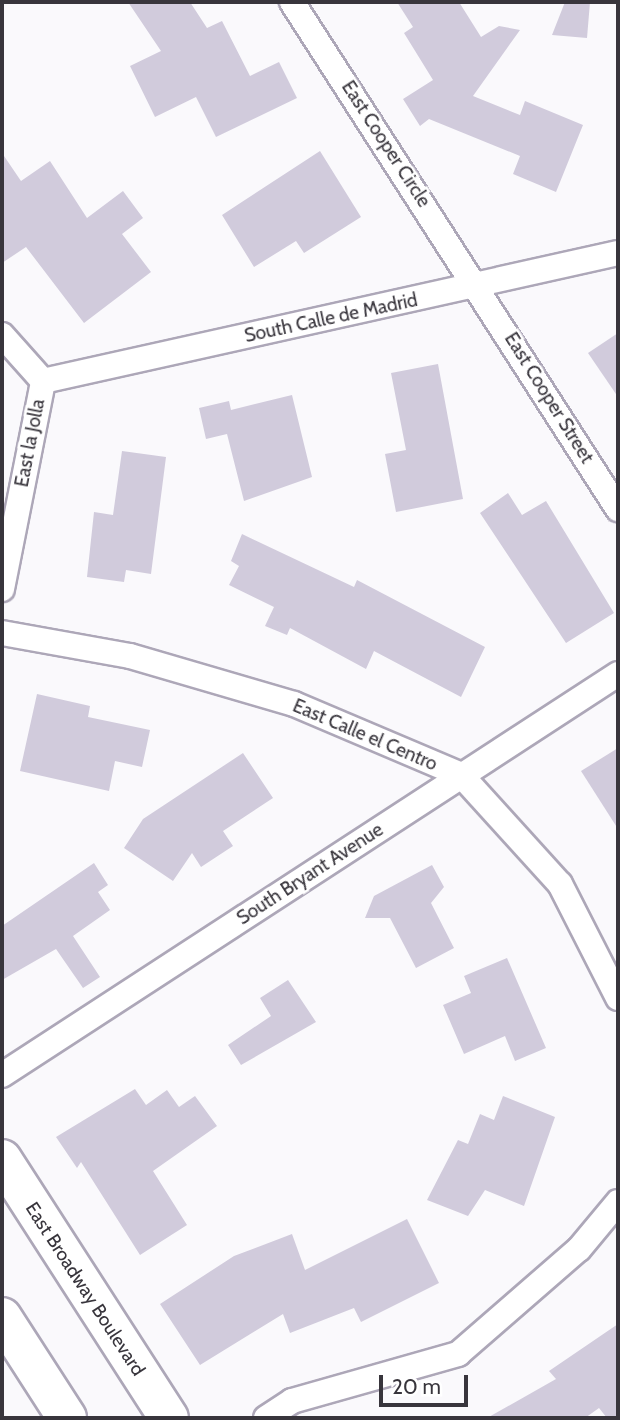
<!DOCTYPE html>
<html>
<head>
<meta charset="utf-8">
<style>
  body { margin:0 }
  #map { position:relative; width:620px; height:1420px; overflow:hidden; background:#faf9fc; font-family:Cabin,sans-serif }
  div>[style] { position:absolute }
  .building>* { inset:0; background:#d1cbdc }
  .roads { filter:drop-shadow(2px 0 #ada7b8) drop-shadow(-2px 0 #ada7b8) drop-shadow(0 2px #ada7b8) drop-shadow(0 -2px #ada7b8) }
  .street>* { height:24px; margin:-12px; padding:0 12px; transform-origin:12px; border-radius:12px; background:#fff }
  .primary>* { height:38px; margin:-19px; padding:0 19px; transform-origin:19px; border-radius:19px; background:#fff }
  span { translate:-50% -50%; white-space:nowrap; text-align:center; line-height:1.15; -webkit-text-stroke:5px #fff; paint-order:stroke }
  .street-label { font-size:19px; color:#38353c }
  .frame { position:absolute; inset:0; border:4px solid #38353c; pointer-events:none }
  .scale { position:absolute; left:379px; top:1375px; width:89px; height:32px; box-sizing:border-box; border:4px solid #38353c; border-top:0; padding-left:9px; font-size:21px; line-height:24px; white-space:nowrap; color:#38353c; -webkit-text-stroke:5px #fff; paint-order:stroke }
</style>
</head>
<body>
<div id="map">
  <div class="building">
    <i style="clip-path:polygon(128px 2px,190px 2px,207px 28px,222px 21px,250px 76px,279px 62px,297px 98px,216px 137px,196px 97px,155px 117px,130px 66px,161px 51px)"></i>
    <i style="clip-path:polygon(397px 2px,459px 2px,481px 37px,499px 26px,520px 30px,473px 96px,520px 115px,525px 101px,583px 125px,556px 192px,513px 174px,520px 156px,429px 119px,420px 126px,403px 99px,433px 80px,404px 33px,413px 27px)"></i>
    <i style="clip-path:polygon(565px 2px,590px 2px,587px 38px,552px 35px)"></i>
    <i style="clip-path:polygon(320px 151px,361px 217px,304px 253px,296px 241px,254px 267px,222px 215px)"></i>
    <i style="clip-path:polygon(2px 153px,21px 181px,50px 161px,87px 218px,123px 191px,143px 218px,122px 234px,151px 272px,84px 323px,26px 247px,2px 263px)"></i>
    <i style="clip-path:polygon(618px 333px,618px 397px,588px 353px)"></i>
    <i style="clip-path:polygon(438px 364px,463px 499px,396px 512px,385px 454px,406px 450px,391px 373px)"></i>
    <i style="clip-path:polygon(292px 395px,312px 477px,244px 501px,227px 434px,206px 439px,199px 408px,229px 401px,231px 410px)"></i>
    <i style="clip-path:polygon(122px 451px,166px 457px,151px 574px,126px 570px,124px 582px,87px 577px,94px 512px,113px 515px)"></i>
    <i style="clip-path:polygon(508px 493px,522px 515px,546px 501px,614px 613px,566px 643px,480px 513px)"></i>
    <i style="clip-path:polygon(242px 534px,354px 587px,357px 580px,485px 647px,461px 697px,374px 651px,366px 669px,290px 628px,287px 635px,265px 626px,274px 607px,229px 585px,239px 566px,231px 561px)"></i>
    <i style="clip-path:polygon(37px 694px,90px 706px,88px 717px,150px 730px,142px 767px,115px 761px,109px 791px,20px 771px)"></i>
    <i style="clip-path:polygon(618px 748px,618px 829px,581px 771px)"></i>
    <i style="clip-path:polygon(243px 753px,273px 798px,223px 831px,233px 846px,201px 867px,192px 853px,173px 881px,124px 848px,143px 819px)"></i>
    <i style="clip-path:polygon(94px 863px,108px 885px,98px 892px,110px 910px,73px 936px,100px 977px,83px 988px,56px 949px,2px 980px,2px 926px)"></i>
    <i style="clip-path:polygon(432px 865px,444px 887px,431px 903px,454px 948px,416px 968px,390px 918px,365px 918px,374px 896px)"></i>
    <i style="clip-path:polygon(507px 958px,546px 1048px,515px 1061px,505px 1036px,464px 1054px,443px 1005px,471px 993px,464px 976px)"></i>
    <i style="clip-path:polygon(288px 980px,316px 1022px,241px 1065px,228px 1045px,271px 1016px,260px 998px)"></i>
    <i style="clip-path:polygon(135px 1089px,146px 1105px,167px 1090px,179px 1107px,195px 1096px,217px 1126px,153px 1171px,187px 1225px,140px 1255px,81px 1162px,77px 1168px,56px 1137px)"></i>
    <i style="clip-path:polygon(503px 1096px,555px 1117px,524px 1206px,485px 1190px,468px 1216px,427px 1200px,458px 1140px,468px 1144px,480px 1114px,494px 1120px)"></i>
    <i style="clip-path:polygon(407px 1219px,439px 1283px,361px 1322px,354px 1308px,290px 1333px,283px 1314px,200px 1365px,160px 1304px,234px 1256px,292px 1234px,305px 1270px)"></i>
    <i style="clip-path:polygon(618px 1324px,618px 1418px,607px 1418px,599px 1408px,585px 1418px,487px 1418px,556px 1379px,549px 1371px)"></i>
  </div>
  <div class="roads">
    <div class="street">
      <i style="left:292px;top:2px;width:603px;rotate:57.26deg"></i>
      <i style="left:2px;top:335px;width:62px;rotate:48.3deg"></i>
      <i style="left:43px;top:381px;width:589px;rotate:-12.55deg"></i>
      <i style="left:2px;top:589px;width:212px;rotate:-78.8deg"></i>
      <i style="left:2px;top:633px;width:130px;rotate:10.2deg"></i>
      <i style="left:130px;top:656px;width:171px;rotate:16.3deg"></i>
      <i style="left:294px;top:704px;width:181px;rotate:23deg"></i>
      <i style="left:461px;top:775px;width:147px;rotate:47.8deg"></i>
      <i style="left:560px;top:884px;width:128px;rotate:63deg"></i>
      <i style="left:2px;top:1075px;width:735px;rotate:-33.06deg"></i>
      <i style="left:266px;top:1418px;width:31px;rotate:-33deg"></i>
      <i style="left:292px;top:1401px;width:173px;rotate:-15.8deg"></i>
      <i style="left:458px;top:1354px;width:160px;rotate:-41deg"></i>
      <i style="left:579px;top:1249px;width:61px;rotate:-50.3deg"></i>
    </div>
    <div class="primary">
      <i style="left:2px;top:1159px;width:308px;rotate:57.2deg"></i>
      <i style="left:2px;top:1317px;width:120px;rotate:57.2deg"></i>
    </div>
  </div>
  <div class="street-label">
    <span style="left:386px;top:144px;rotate:57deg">East Cooper Circle</span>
    <span style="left:331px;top:318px;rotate:-12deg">South Calle de Madrid</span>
    <span style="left:549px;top:398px;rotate:58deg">East Cooper Street</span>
    <span style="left:30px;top:443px;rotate:-79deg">East la Jolla</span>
    <span style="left:365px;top:735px;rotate:23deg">East Calle el Centro</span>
    <span style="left:310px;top:874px;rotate:-33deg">South Bryant Avenue</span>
    <span style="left:85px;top:1289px;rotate:57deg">East Broadway Boulevard</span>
  </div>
  <div class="frame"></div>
  <div class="scale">20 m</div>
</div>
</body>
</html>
